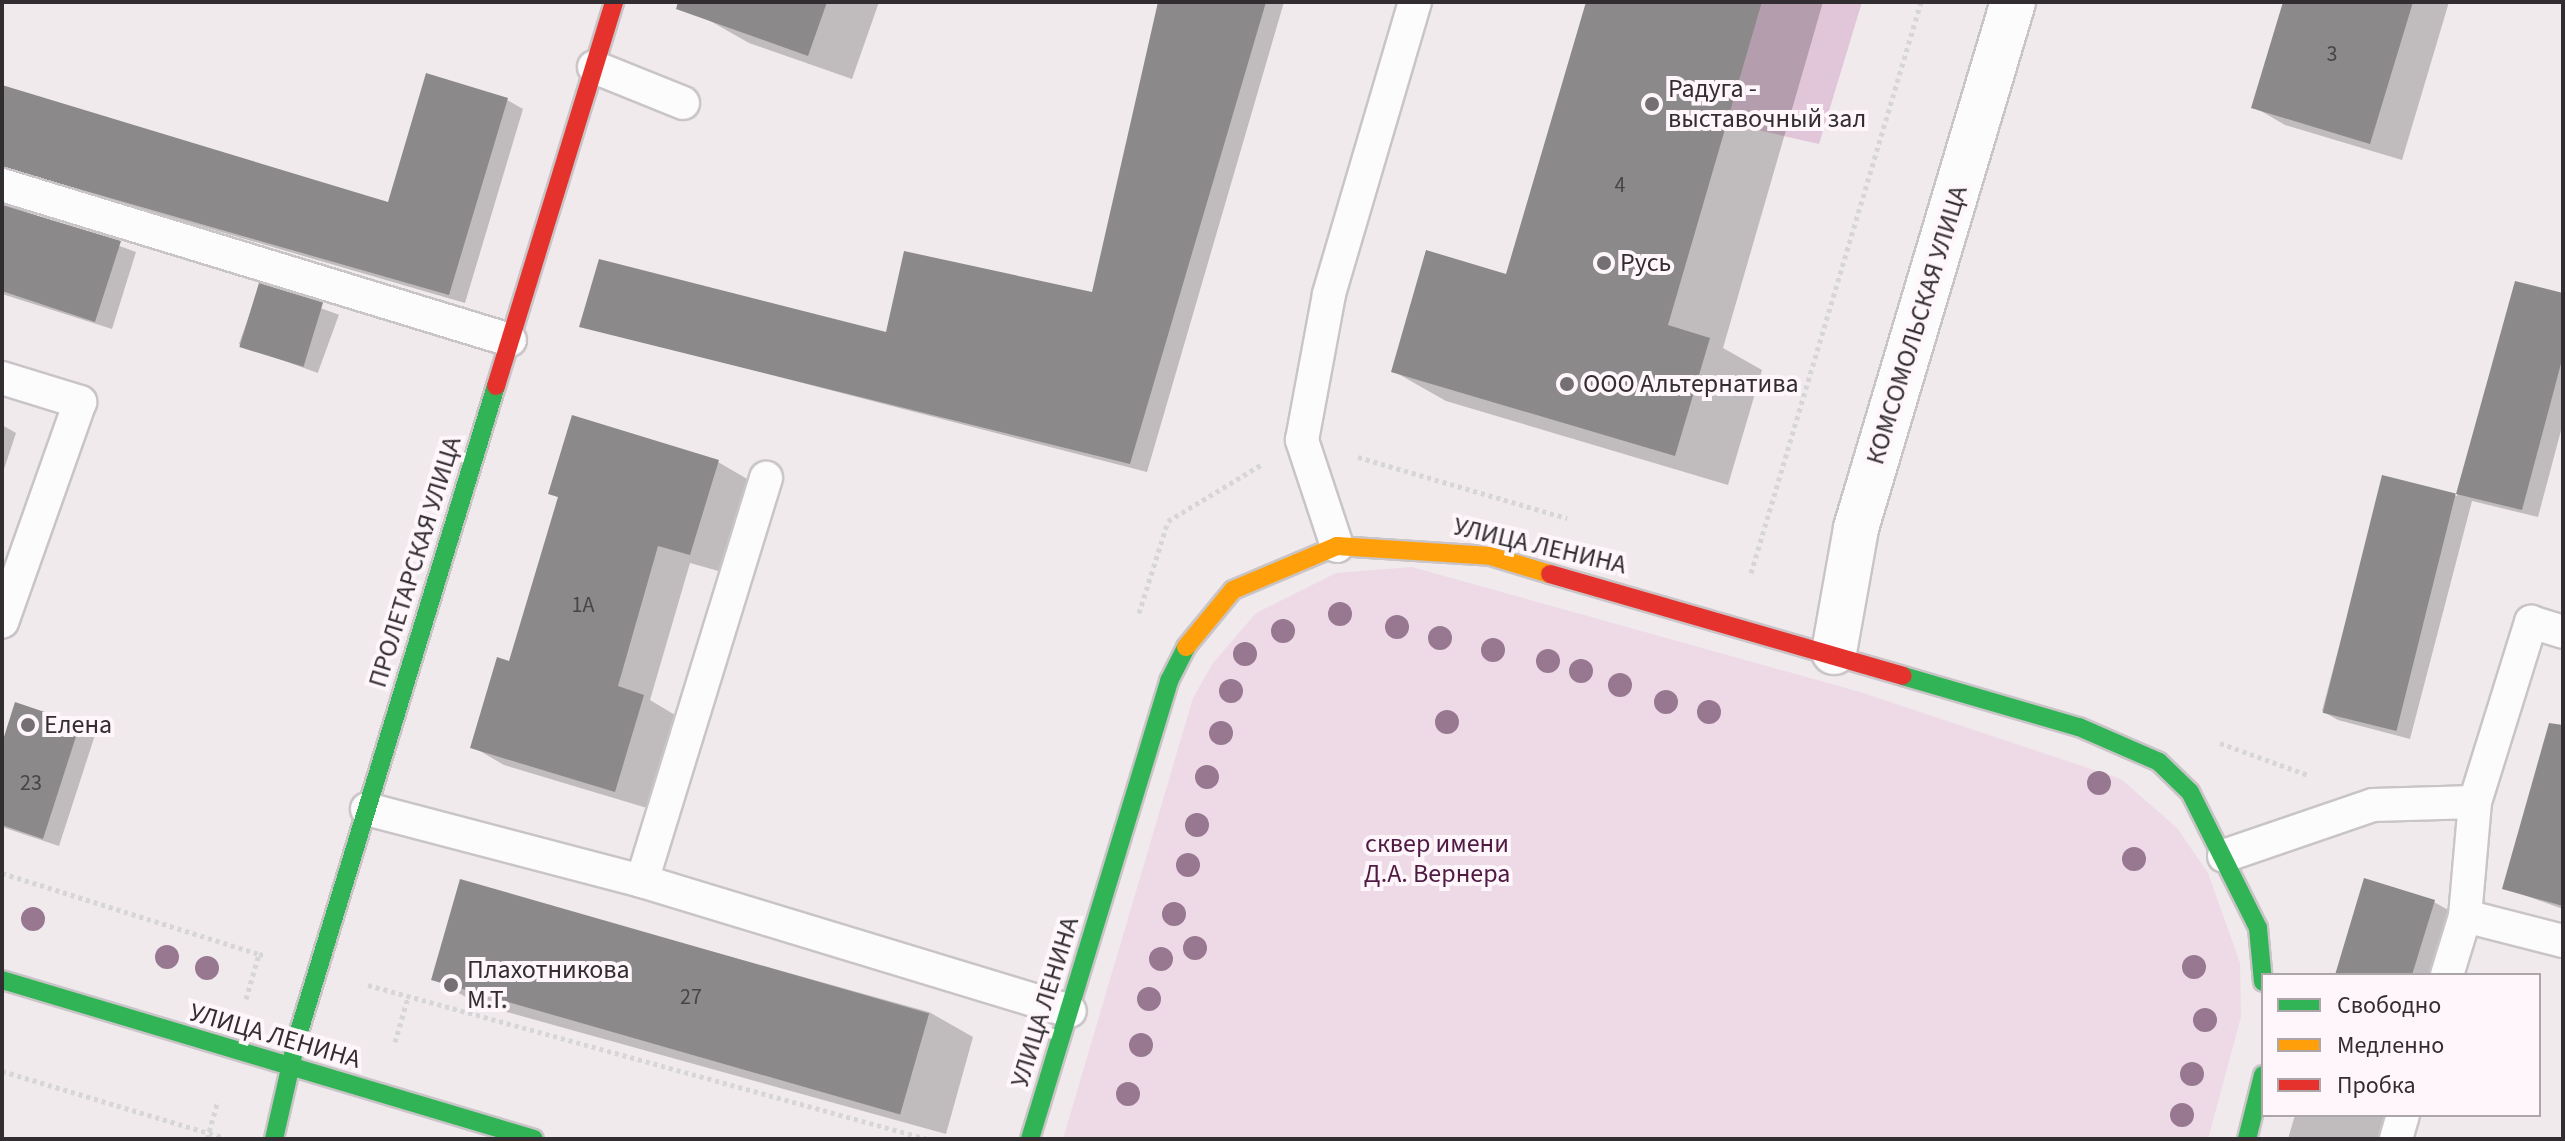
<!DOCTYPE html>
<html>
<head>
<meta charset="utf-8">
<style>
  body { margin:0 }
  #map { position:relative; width:2565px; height:1141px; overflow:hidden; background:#f0eaed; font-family:"Source Sans 3",sans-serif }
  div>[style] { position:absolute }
  .green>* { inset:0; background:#eddae6 }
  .forest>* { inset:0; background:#e1c5d8 }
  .shadow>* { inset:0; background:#0003; transform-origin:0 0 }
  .building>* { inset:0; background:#8c898b; transform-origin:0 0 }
  .path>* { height:5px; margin-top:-2.5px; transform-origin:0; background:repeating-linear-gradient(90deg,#d7d6d7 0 4px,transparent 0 8px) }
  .roads { filter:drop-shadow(2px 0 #c9c4c7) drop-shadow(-2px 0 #c9c4c7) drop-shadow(0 2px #c9c4c7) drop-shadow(0 -2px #c9c4c7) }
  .lane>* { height:32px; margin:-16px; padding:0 16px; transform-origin:16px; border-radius:16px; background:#fdfcfc }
  .street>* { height:44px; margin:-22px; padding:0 22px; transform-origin:22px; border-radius:22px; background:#fdfcfc }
  .fast>* { height:18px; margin:-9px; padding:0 9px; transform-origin:9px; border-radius:9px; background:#30b455 }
  .slow>* { height:18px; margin:-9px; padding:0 9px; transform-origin:9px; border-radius:9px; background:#ff9f0a }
  .jam>* { height:18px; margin:-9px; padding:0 9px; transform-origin:9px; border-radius:9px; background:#e5322d }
  .trees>* { width:24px; height:24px; margin:-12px; border-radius:50%; background:#987890 }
  .dots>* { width:22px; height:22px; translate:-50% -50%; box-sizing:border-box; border:4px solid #fef6fb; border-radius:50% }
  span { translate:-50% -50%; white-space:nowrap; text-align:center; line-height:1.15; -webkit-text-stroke:8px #fef6fb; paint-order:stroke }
  .number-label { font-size:22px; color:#484447 }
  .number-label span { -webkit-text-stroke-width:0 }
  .poi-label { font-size:26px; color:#312d30 }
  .left { translate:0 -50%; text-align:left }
  .street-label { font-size:26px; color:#312d30 }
  .park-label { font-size:26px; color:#501b43 }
  .frame { position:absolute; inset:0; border:4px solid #312d30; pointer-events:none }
  .legend { position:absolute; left:2261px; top:973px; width:280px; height:144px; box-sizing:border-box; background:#fef6fb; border:2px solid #aca6aa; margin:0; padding:10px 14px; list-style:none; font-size:24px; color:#312d30 }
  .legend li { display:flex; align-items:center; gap:16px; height:40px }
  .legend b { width:40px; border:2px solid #aca6aa }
</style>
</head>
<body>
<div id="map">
  <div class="green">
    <i style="clip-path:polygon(1412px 567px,1860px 692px,2121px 779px,2177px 828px,2208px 873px,2240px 963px,2241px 1017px,2208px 1139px,1063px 1139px,1193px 698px,1213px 663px,1256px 613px,1336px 573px)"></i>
  </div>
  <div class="forest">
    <i style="clip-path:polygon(1762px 2px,1862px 2px,1819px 144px,1727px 123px)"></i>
  </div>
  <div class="shadow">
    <i style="clip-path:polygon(711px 2px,879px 2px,852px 79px,749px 43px,705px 18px)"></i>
    <i style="clip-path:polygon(1160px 2px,1284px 2px,1147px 472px,582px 326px,887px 334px,1094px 294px)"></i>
    <i style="clip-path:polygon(1588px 2px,1823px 2px,1723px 348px,1762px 370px,1728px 485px,1446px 401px,1393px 371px,1508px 276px)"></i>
    <i style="clip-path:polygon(2285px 2px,2449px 2px,2402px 160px,2285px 125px,2254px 107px)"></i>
    <i style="clip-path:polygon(2px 87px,389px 204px,507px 100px,523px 109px,465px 303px,25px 175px,6px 179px,2px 189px)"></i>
    <i style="clip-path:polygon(2px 203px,136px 252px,112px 329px,2px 294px)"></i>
    <i style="clip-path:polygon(2516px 283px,2563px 295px,2563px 423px,2538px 517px,2472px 501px,2410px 739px,2338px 720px,2322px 711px,2384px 477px,2457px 496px)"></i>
    <i style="left:260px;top:286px;width:84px;height:62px;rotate:20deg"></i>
    <i style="clip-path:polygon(2px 425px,16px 433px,2px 475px)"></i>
    <i style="clip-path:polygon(718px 462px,749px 480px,722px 572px,690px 563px,650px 700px,675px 715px,647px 808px,504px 765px,473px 747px,511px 663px,559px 498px,551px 493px)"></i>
    <i style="clip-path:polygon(17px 705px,95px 735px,59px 846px,2px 827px,2px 749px)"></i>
    <i style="clip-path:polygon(2563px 776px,2563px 909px,2504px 888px)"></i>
    <i style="clip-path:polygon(462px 882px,929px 1012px,973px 1037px,946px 1134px,478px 1004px,434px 979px)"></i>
    <i style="clip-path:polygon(2434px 902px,2450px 911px,2431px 975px,2337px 975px)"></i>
    <i style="clip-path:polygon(2295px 1115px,2389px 1115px,2381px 1139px,2288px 1139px)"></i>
  </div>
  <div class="building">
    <i style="clip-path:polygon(678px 2px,827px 2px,808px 56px,676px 9px)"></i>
    <i style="clip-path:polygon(1158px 2px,1266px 2px,1130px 464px,579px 327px,599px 259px,886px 332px,904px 251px,1092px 292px)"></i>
    <i style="clip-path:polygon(1586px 2px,1762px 2px,1668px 325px,1710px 338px,1675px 456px,1391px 372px,1426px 250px,1506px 274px)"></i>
    <i style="clip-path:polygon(2283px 2px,2413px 2px,2370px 144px,2251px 108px)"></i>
    <i style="clip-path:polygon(426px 73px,508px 98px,449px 295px,2px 167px,2px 85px,388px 202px)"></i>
    <i style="clip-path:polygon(2px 205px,121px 241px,95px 322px,2px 291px)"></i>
    <i style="clip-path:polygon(2515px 281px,2563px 293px,2563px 356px,2522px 510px,2456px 494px)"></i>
    <i style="left:259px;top:283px;width:67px;height:67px;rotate:17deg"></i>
    <i style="clip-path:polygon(572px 415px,719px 460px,690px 555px,658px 546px,618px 686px,644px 695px,615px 792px,470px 748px,497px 657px,509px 661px,558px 497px,548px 494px)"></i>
    <i style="left:2382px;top:475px;width:76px;height:245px;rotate:14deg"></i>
    <i style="clip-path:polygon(15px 702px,80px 724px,43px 839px,2px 825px,2px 743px)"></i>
    <i style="clip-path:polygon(2549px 723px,2563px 725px,2563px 906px,2502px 889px)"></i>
    <i style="clip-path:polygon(2364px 878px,2435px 900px,2412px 975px,2335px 975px)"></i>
    <i style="left:460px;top:879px;width:488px;height:105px;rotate:16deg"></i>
  </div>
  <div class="path">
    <i style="left:1358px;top:457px;width:218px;rotate:16.3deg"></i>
    <i style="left:1751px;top:573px;width:596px;rotate:-73.42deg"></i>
    <i style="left:1139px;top:613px;width:96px;rotate:-72.5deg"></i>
    <i style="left:1168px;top:521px;width:110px;rotate:-31.2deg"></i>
    <i style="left:2220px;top:743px;width:94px;rotate:20deg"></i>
    <i style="left:2px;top:873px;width:269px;rotate:17.5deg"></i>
    <i style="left:368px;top:985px;width:581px;rotate:15.38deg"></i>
    <i style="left:246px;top:999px;width:47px;rotate:-73.9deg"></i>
    <i style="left:259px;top:954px;width:7px;rotate:16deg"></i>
    <i style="left:395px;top:1042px;width:47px;rotate:-73.9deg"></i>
    <i style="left:2px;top:1071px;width:230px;rotate:16.7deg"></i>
    <i style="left:207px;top:1139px;width:40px;rotate:-74deg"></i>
  </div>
  <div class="roads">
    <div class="lane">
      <i style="left:594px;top:67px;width:96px;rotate:22deg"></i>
      <i style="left:2px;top:185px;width:531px;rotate:16.97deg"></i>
      <i style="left:2px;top:378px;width:82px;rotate:17.1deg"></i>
      <i style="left:80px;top:402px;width:233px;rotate:109.5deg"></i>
      <i style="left:1337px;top:546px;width:112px;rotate:-108.3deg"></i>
      <i style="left:1302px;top:440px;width:148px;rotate:-79.5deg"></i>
      <i style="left:1329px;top:294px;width:304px;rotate:-73.6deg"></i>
      <i style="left:2475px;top:802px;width:114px;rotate:95deg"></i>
      <i style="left:2465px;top:916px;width:101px;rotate:14.3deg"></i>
      <i style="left:367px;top:809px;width:284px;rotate:14.7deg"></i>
      <i style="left:642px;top:881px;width:447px;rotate:16.9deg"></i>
      <i style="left:2224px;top:856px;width:157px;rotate:-18.9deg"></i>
      <i style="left:2373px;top:805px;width:102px;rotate:-1.7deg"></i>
      <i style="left:2475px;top:802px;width:189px;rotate:-72.7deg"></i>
      <i style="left:2531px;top:622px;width:34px;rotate:17deg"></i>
      <i style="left:642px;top:881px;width:422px;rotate:-72.9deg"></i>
      <i style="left:2447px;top:975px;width:62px;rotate:-73deg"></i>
      <i style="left:2396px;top:1139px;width:25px;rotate:-74deg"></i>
    </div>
    <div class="street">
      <i style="left:1834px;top:652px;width:126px;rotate:-79.9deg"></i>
      <i style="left:1856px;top:528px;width:549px;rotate:-73.38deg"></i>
    </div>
    <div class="fast">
      <i style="left:1903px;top:676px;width:183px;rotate:16.2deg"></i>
      <i style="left:2079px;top:727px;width:87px;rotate:23.6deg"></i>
      <i style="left:2159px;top:762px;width:43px;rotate:44.1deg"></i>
      <i style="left:2190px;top:792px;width:152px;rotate:63.4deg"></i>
      <i style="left:2258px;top:928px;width:54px;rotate:84.7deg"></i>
      <i style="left:2px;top:980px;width:555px;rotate:16.64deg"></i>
      <i style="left:274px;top:1139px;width:104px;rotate:-77.2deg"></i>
      <i style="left:297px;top:1038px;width:682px;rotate:-73.03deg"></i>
      <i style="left:1030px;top:1139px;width:479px;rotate:-73.1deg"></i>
      <i style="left:1169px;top:681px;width:38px;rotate:-63deg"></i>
      <i style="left:2247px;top:1139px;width:66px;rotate:-76deg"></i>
    </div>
    <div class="slow">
      <i style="left:1186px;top:647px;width:74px;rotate:-50.5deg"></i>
      <i style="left:1233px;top:590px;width:113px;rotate:-22.9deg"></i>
      <i style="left:1337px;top:546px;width:153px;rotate:3.7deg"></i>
      <i style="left:1490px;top:556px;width:63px;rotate:16.7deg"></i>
    </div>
    <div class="jam">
      <i style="left:496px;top:386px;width:402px;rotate:-72.9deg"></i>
      <i style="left:1550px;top:574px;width:367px;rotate:16.1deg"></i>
    </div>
  </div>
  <div class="trees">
    <i style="left:1340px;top:614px"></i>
    <i style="left:1397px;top:627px"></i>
    <i style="left:1283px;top:631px"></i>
    <i style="left:1440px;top:638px"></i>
    <i style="left:1493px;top:650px"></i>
    <i style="left:1245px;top:654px"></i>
    <i style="left:1548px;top:661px"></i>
    <i style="left:1581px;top:671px"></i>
    <i style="left:1620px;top:685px"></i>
    <i style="left:1231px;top:691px"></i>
    <i style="left:1666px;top:702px"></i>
    <i style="left:1709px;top:712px"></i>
    <i style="left:1447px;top:722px"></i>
    <i style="left:1221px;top:733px"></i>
    <i style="left:1207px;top:777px"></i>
    <i style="left:2099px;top:783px"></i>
    <i style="left:1197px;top:825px"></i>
    <i style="left:2134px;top:859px"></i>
    <i style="left:1188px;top:865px"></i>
    <i style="left:1174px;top:914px"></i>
    <i style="left:33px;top:919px"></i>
    <i style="left:1195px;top:948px"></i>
    <i style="left:167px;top:957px"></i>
    <i style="left:1161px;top:959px"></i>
    <i style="left:2194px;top:967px"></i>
    <i style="left:207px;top:968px"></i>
    <i style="left:1149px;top:999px"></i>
    <i style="left:2205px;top:1020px"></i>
    <i style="left:1141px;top:1045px"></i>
    <i style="left:2192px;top:1074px"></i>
    <i style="left:1128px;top:1094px"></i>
    <i style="left:2182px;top:1115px"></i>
  </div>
  <div class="dots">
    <i style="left:1652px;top:104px;background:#746f72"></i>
    <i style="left:1604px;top:263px;background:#746f72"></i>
    <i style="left:1567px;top:384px;background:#746f72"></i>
    <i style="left:28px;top:725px;background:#746f72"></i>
    <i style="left:451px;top:985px;background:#746f72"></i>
  </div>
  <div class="number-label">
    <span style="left:2332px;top:55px">3</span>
    <span style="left:1620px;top:186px">4</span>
    <span style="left:583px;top:606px">1А</span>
    <span style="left:31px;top:784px">23</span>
    <span style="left:691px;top:998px">27</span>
  </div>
  <div class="poi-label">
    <span class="left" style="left:1668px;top:104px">Радуга -<br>выставочный зал</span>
    <span class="left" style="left:1620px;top:263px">Русь</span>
    <span class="left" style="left:1583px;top:384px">ООО Альтернатива</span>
    <span class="left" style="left:44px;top:725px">Елена</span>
    <span class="left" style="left:467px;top:985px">Плахотникова<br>М.Т.</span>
  </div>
  <div class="street-label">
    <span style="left:1917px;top:325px;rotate:-73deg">КОМСОМОЛЬСКАЯ УЛИЦА</span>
    <span style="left:1540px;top:546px;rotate:13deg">УЛИЦА ЛЕНИНА</span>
    <span style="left:415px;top:562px;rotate:-73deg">ПРОЛЕТАРСКАЯ УЛИЦА</span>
    <span style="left:1045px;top:1002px;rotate:-73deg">УЛИЦА ЛЕНИНА</span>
    <span style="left:275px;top:1036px;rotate:16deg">УЛИЦА ЛЕНИНА</span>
  </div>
  <div class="park-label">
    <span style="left:1437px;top:859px">сквер имени<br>Д.А. Вернера</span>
  </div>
  <div class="frame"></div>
  <ul class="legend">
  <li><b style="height:10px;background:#30b455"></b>Свободно</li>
  <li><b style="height:10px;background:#ff9f0a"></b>Медленно</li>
  <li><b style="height:10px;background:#e5322d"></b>Пробка</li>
  </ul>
</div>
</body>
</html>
